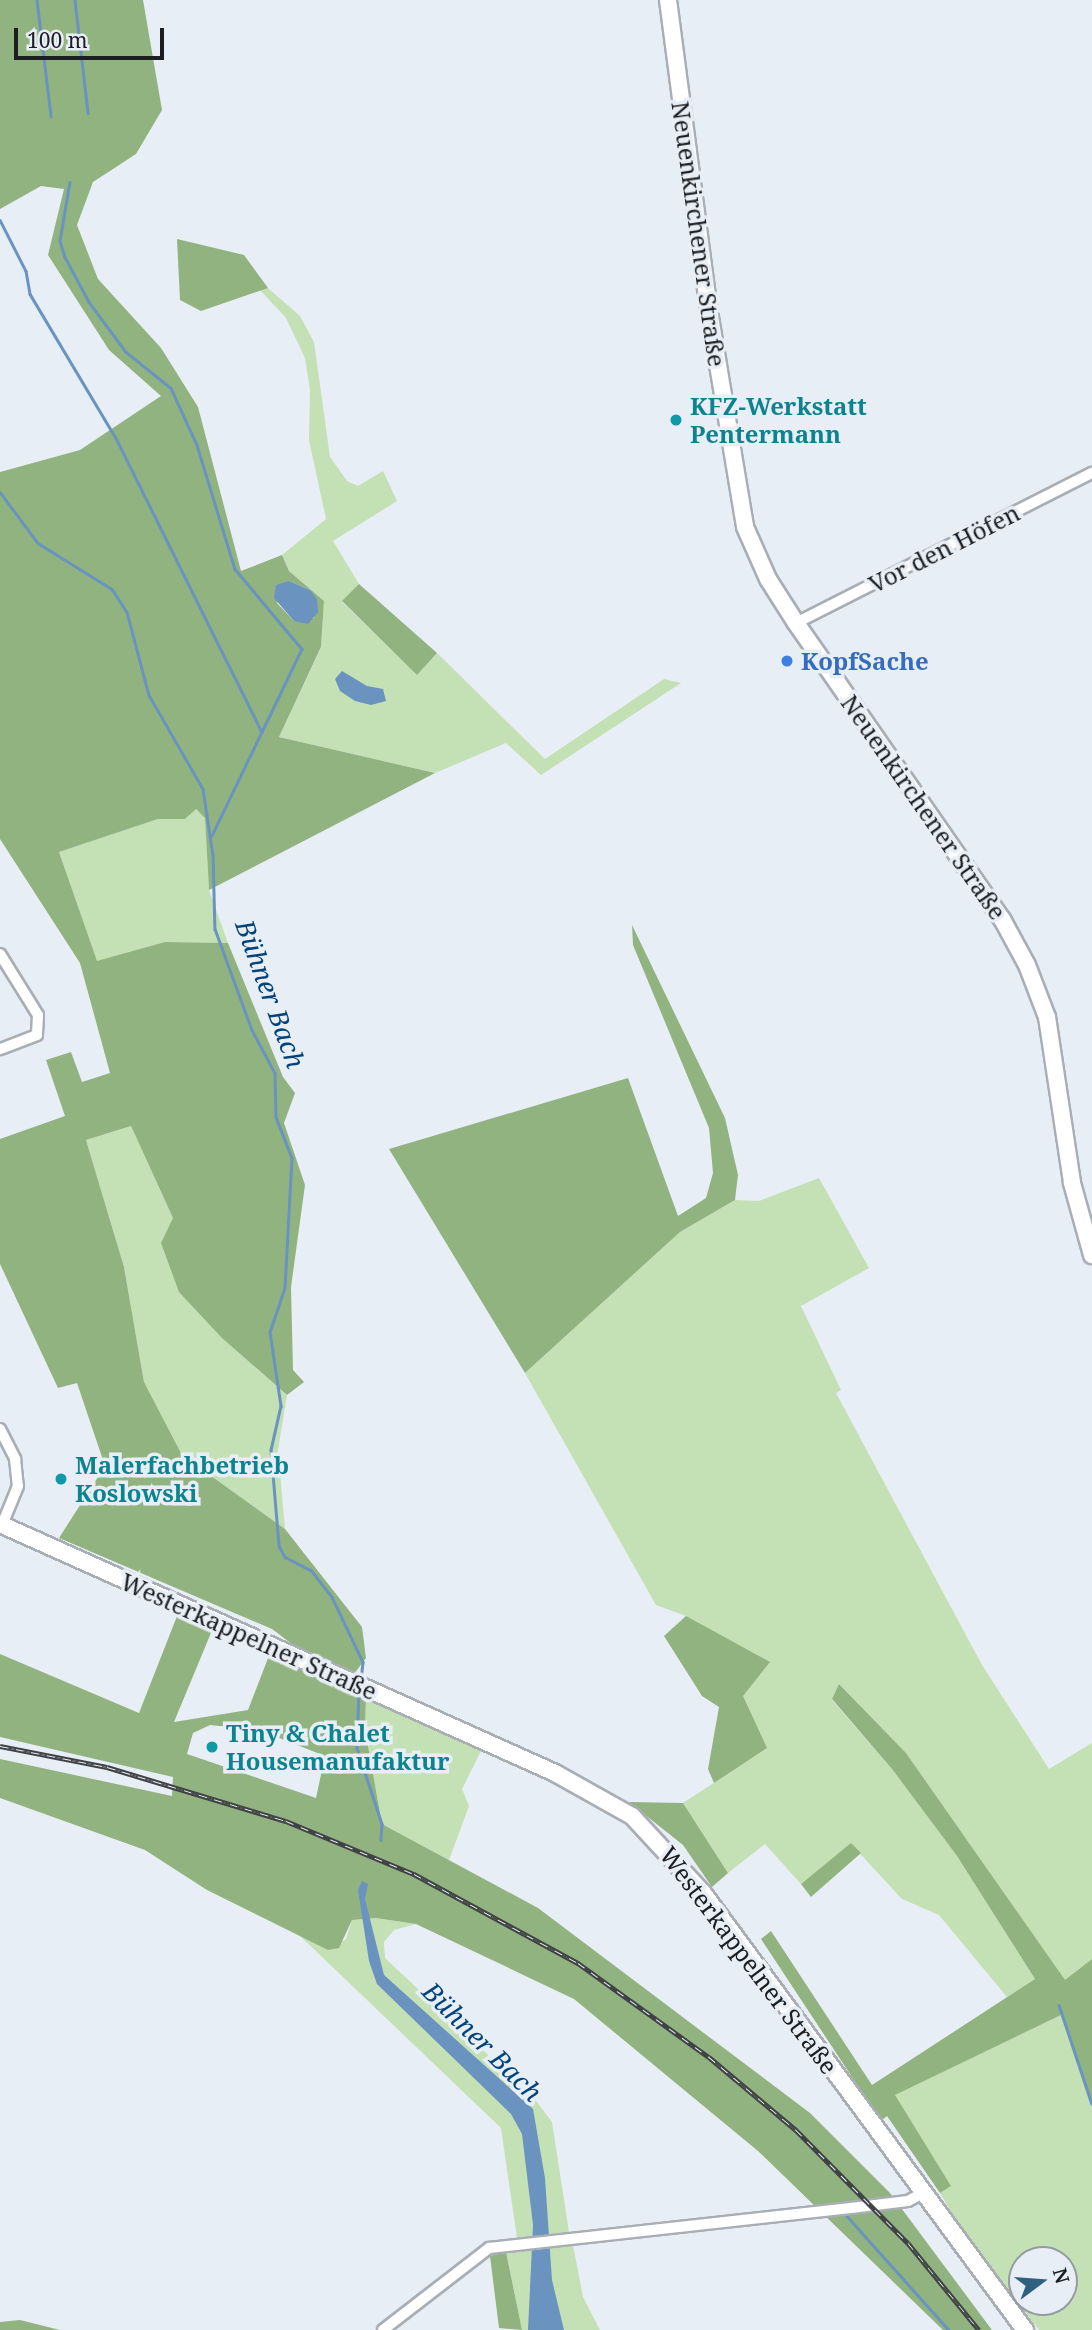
<!DOCTYPE html>
<html>
<head>
<meta charset="utf-8">
<style>
  body { margin:0 }
  #map { position:relative; width:1092px; height:2330px; overflow:hidden; background:#e8eef6; font-family:"Noto Serif",serif }
  div>[style] { position:absolute }
  .green>* { inset:0; background:#c3e1b4 }
  .forest>* { inset:0; background:#91b37f }
  .water>* { inset:0; background:#6a93c0 }
  .stream>* { height:2.5px; margin:-1.25px; padding:0 1.25px; transform-origin:1.25px; border-radius:1.25px; background:#6a93c0 }
  .roads { filter:drop-shadow(2px 0 #a9aeb5) drop-shadow(-2px 0 #a9aeb5) drop-shadow(0 2px #a9aeb5) drop-shadow(0 -2px #a9aeb5) }
  .street>* { height:10px; margin:-5px; padding:0 5px; transform-origin:5px; border-radius:5px; background:#fff }
  .secondary>* { height:16px; margin:-8px; padding:0 8px; transform-origin:8px; border-radius:8px; background:#fff }
  .rail>* { height:5px; margin-top:-2.5px; transform-origin:0; background:repeating-linear-gradient(90deg,#e8eef6 0 8px,#404246 0 16px); box-sizing:border-box; border-block:2px solid #404246 }
  .dots>* { width:19px; height:19px; translate:-50% -50%; box-sizing:border-box; border:4px solid #e8eef6; border-radius:50% }
  span { translate:-50% -50%; white-space:nowrap; text-align:center; line-height:1.15; -webkit-text-stroke:7px #e8eef6; paint-order:stroke }
  .street-label { font-size:24px; color:#1c1e21 }
  .culture-label { font-size:24px; color:#0d838f; font-weight:700 }
  .left { translate:0 -50%; text-align:left }
  .shop-label { font-size:24px; color:#366cbe; font-weight:700 }
  .water-label { font-size:26px; color:#03437b; font-style:italic }
  .north { position:absolute; left:1008px; top:2246px; width:70px; height:70px; box-sizing:border-box; background:#e8eef6; border:2px solid #969ba1; border-radius:50%; rotate:74deg; font-size:19px; font-weight:700; line-height:28px; text-align:center; color:#1c1e21 }
  .north::after { content:''; display:block; margin:auto; width:24px; height:32px; background:#30607f; clip-path:polygon(50% 0,100% 100%,50% 72%,0 100%) }
  .scale { position:absolute; left:14px; top:28px; width:150px; height:32px; box-sizing:border-box; border:4px solid #1c1e21; border-top:0; padding-left:9px; font-size:21px; line-height:24px; white-space:nowrap; color:#1c1e21; -webkit-text-stroke:5px #e8eef6; paint-order:stroke }
</style>
</head>
<body>
<div id="map">
  <div class="green">
    <i style="clip-path:polygon(268px 288px,300px 316px,314px 342px,330px 457px,347px 481px,358px 486px,383px 471px,397px 501px,333px 541px,359px 584px,342px 602px,417px 674px,437px 653px,545px 759px,664px 679px,681px 683px,541px 775px,506px 743px,435px 773px,279px 737px,321px 648px,324px 601px,289px 571px,282px 555px,326px 519px,309px 440px,310px 390px,305px 358px,286px 318px,260px 290px)"></i>
    <i style="clip-path:polygon(195px 809px,205px 817px,209px 890px,228px 943px,165px 942px,97px 962px,59px 852px,158px 819px,185px 819px)"></i>
    <i style="clip-path:polygon(131px 1126px,173px 1218px,256px 1368px,287px 1395px,278px 1450px,285px 1529px,182px 1455px,144px 1382px,124px 1267px,86px 1140px)"></i>
    <i style="clip-path:polygon(819px 1178px,869px 1268px,801px 1306px,841px 1390px,836px 1393px,982px 1665px,1049px 1769px,1092px 1743px,1092px 1959px,1065px 1981px,906px 1753px,839px 1684px,832px 1700px,892px 1769px,957px 1856px,1035px 1979px,1007px 1997px,939px 1915px,902px 1899px,851px 1844px,801px 1884px,765px 1844px,728px 1873px,683px 1803px,767px 1748px,686px 1616px,656px 1605px,525px 1373px,680px 1232px,735px 1200px,759px 1201px)"></i>
    <i style="clip-path:polygon(366px 1698px,481px 1751px,462px 1789px,469px 1806px,449px 1860px,382px 1824px,365px 1729px)"></i>
    <i style="clip-path:polygon(376px 1918px,416px 1924px,394px 1930px,384px 1942px,385px 1958px,534px 2098px,552px 2122px,569px 2232px,517px 2238px,501px 2128px,298px 1934px,329px 1950px,346px 1939px,352px 1920px)"></i>
    <i style="clip-path:polygon(evenodd,1063px 2014px,1092px 2103px,1092px 2330px,1039px 2330px,958px 2223px,940px 2193px,951px 2186px,894px 2095px,1063px 2014px,1022px 2260px,1064px 2260px,1064px 2302px,1022px 2302px,1022px 2260px)"></i>
    <i style="clip-path:polygon(573px 2245px,583px 2297px,600px 2330px,522px 2330px,506px 2252px)"></i>
  </div>
  <div class="forest">
    <i style="clip-path:polygon(evenodd,0 0,143px 0,162px 110px,136px 154px,93px 182px,77px 225px,98px 279px,161px 348px,198px 407px,241px 571px,282px 555px,289px 571px,324px 601px,321px 647px,279px 737px,435px 773px,209px 890px,205px 818px,196px 809px,185px 819px,158px 819px,59px 852px,97px 961px,165px 942px,228px 943px,283px 1077px,295px 1093px,284px 1123px,305px 1185px,291px 1287px,293px 1370px,304px 1382px,287px 1395px,222px 1338px,179px 1292px,161px 1243px,173px 1218px,131px 1126px,86px 1140px,124px 1267px,144px 1382px,182px 1455px,285px 1529px,362px 1627px,366px 1658px,354px 1674px,300px 1650px,272px 1629px,59px 1538px,105px 1466px,77px 1383px,58px 1388px,0 1264px,0 1139px,65px 1116px,46px 1060px,71px 1052px,82px 1082px,110px 1073px,80px 963px,0 839px,0 472px,80px 450px,161px 396px,109px 350px,48px 255px,64px 189px,41px 186px,0 209px,0 0,289px 581px,310px 590px,314px 618px,294px 621px,277px 603px,289px 581px)"></i>
    <i style="clip-path:polygon(177px 239px,244px 255px,268px 288px,201px 311px,180px 300px)"></i>
    <i style="clip-path:polygon(359px 584px,437px 653px,417px 675px,342px 601px)"></i>
    <i style="clip-path:polygon(632px 925px,725px 1118px,738px 1175px,735px 1200px,680px 1232px,525px 1373px,389px 1149px,628px 1078px,678px 1216px,706px 1198px,713px 1173px,709px 1128px,633px 945px)"></i>
    <i style="clip-path:polygon(evenodd,179px 1611px,213px 1628px,174px 1722px,248px 1710px,270px 1653px,366px 1698px,365px 1729px,382px 1824px,538px 1908px,810px 2113px,890px 2193px,992px 2330px,943px 2330px,758px 2151px,574px 1999px,416px 1924px,376px 1918px,352px 1920px,339px 1948px,328px 1950px,207px 1890px,145px 1850px,0 1798px,0 1759px,172px 1796px,173px 1777px,0 1737px,0 1654px,139px 1713px,179px 1611px,210px 1725px,259px 1730px,325px 1756px,316px 1798px,187px 1754px,193px 1733px,210px 1725px)"></i>
    <i style="clip-path:polygon(686px 1616px,770px 1662px,743px 1696px,767px 1748px,714px 1783px,708px 1769px,719px 1707px,702px 1696px,664px 1636px)"></i>
    <i style="clip-path:polygon(839px 1684px,906px 1753px,1065px 1980px,1092px 1959px,1092px 2103px,1063px 2014px,895px 2095px,951px 2186px,940px 2193px,887px 2116px,881px 2121px,761px 1939px,771px 1931px,872px 2085px,1035px 1979px,957px 1856px,892px 1769px,832px 1699px)"></i>
    <i style="clip-path:polygon(629px 1802px,683px 1803px,728px 1873px,712px 1887px,683px 1845px)"></i>
    <i style="clip-path:polygon(851px 1843px,861px 1853px,811px 1897px,801px 1884px)"></i>
    <i style="clip-path:polygon(506px 2252px,522px 2330px,499px 2328px,490px 2256px)"></i>
    <i style="clip-path:polygon(20px 2320px,60px 2330px,0 2330px,0 2322px)"></i>
  </div>
  <div class="water">
    <i style="clip-path:polygon(289px 581px,310px 590px,317px 599px,318px 612px,308px 624px,294px 621px,274px 598px,276px 585px)"></i>
    <i style="clip-path:polygon(342px 671px,367px 686px,383px 689px,386px 701px,371px 705px,355px 701px,340px 691px,335px 679px)"></i>
    <i style="clip-path:polygon(362px 1881px,368px 1884px,365px 1899px,384px 1975px,533px 2109px,545px 2178px,552px 2280px,564px 2330px,528px 2330px,533px 2225px,522px 2134px,511px 2114px,377px 1984px,369px 1961px,358px 1890px)"></i>
  </div>
  <div class="stream">
    <i style="left:37px;top:0;width:117px;rotate:83.1deg"></i>
    <i style="left:75px;top:0;width:114px;rotate:83.4deg"></i>
    <i style="left:70px;top:182px;width:60px;rotate:99.6deg"></i>
    <i style="left:60px;top:241px;width:17px;rotate:73deg"></i>
    <i style="left:65px;top:257px;width:51px;rotate:61.9deg"></i>
    <i style="left:89px;top:302px;width:62px;rotate:53.5deg"></i>
    <i style="left:126px;top:352px;width:58px;rotate:38.7deg"></i>
    <i style="left:171px;top:388px;width:63px;rotate:65.5deg"></i>
    <i style="left:197px;top:445px;width:130px;rotate:73deg"></i>
    <i style="left:235px;top:569px;width:104px;rotate:50.1deg"></i>
    <i style="left:302px;top:649px;width:92px;rotate:115.7deg"></i>
    <i style="left:0;top:220px;width:57px;rotate:63deg"></i>
    <i style="left:26px;top:271px;width:23px;rotate:80deg"></i>
    <i style="left:30px;top:294px;width:170px;rotate:59.2deg"></i>
    <i style="left:117px;top:440px;width:326px;rotate:63.6deg"></i>
    <i style="left:262px;top:732px;width:115px;rotate:115.7deg"></i>
    <i style="left:0;top:492px;width:64px;rotate:53.3deg"></i>
    <i style="left:38px;top:543px;width:87px;rotate:31.9deg"></i>
    <i style="left:112px;top:589px;width:27px;rotate:57deg"></i>
    <i style="left:127px;top:612px;width:86px;rotate:75.2deg"></i>
    <i style="left:149px;top:695px;width:108px;rotate:60.1deg"></i>
    <i style="left:203px;top:789px;width:67px;rotate:81.4deg"></i>
    <i style="left:213px;top:855px;width:74px;rotate:88.5deg"></i>
    <i style="left:215px;top:929px;width:108px;rotate:69.9deg"></i>
    <i style="left:252px;top:1030px;width:49px;rotate:61.9deg"></i>
    <i style="left:275px;top:1073px;width:44px;rotate:88.7deg"></i>
    <i style="left:276px;top:1117px;width:44px;rotate:68.7deg"></i>
    <i style="left:292px;top:1158px;width:130px;rotate:93.1deg"></i>
    <i style="left:285px;top:1288px;width:46px;rotate:108.8deg"></i>
    <i style="left:270px;top:1332px;width:75px;rotate:81.5deg"></i>
    <i style="left:281px;top:1406px;width:45px;rotate:102.8deg"></i>
    <i style="left:271px;top:1450px;width:96px;rotate:85.2deg"></i>
    <i style="left:279px;top:1546px;width:13px;rotate:61deg"></i>
    <i style="left:285px;top:1557px;width:29px;rotate:27deg"></i>
    <i style="left:311px;top:1570px;width:34px;rotate:52deg"></i>
    <i style="left:332px;top:1597px;width:72px;rotate:64.5deg"></i>
    <i style="left:363px;top:1662px;width:18px;rotate:96deg"></i>
    <i style="left:359px;top:1690px;width:58px;rotate:92deg"></i>
    <i style="left:357px;top:1748px;width:80px;rotate:71.8deg"></i>
    <i style="left:382px;top:1824px;width:16px;rotate:94deg"></i>
    <i style="left:1059px;top:2005px;width:104px;rotate:71.6deg"></i>
    <i style="left:847px;top:2216px;width:153px;rotate:48.2deg"></i>
  </div>
  <div class="roads">
    <div class="street">
      <i style="left:796px;top:623px;width:332px;rotate:-26.9deg"></i>
      <i style="left:0;top:954px;width:72px;rotate:58.1deg"></i>
      <i style="left:38px;top:1015px;width:20px;rotate:93deg"></i>
      <i style="left:37px;top:1035px;width:40px;rotate:159deg"></i>
      <i style="left:0;top:1429px;width:34px;rotate:63deg"></i>
      <i style="left:15px;top:1459px;width:27px;rotate:84deg"></i>
      <i style="left:18px;top:1486px;width:42px;rotate:112.3deg"></i>
      <i style="left:383px;top:2330px;width:134px;rotate:-37.7deg"></i>
      <i style="left:489px;top:2248px;width:364px;rotate:-6.3deg"></i>
      <i style="left:851px;top:2208px;width:57px;rotate:-7deg"></i>
      <i style="left:908px;top:2201px;width:17px;rotate:-28deg"></i>
    </div>
    <div class="secondary">
      <i style="left:668px;top:0;width:320px;rotate:82.5deg"></i>
      <i style="left:710px;top:317px;width:213px;rotate:80.5deg"></i>
      <i style="left:745px;top:527px;width:57px;rotate:66.1deg"></i>
      <i style="left:768px;top:579px;width:52px;rotate:57.5deg"></i>
      <i style="left:796px;top:623px;width:361px;rotate:55.2deg"></i>
      <i style="left:1002px;top:919px;width:52px;rotate:61.5deg"></i>
      <i style="left:1027px;top:965px;width:56px;rotate:69deg"></i>
      <i style="left:1047px;top:1017px;width:168px;rotate:81.4deg"></i>
      <i style="left:1072px;top:1183px;width:75px;rotate:74.5deg"></i>
      <i style="left:0;top:1524px;width:608px;rotate:24.16deg"></i>
      <i style="left:555px;top:1773px;width:88px;rotate:29.2deg"></i>
      <i style="left:632px;top:1816px;width:105px;rotate:47.3deg"></i>
      <i style="left:703px;top:1893px;width:543px;rotate:53.62deg"></i>
    </div>
  </div>
  <div class="rail">
    <i style="left:0;top:1746px;width:109px;rotate:11.1deg"></i>
    <i style="left:107px;top:1767px;width:187px;rotate:16.8deg"></i>
    <i style="left:286px;top:1821px;width:139px;rotate:22.5deg"></i>
    <i style="left:414px;top:1874px;width:187px;rotate:28.5deg"></i>
    <i style="left:578px;top:1963px;width:161px;rotate:35.7deg"></i>
    <i style="left:709px;top:2057px;width:114px;rotate:40deg"></i>
    <i style="left:796px;top:2130px;width:159px;rotate:45.3deg"></i>
    <i style="left:908px;top:2243px;width:112px;rotate:50.8deg"></i>
  </div>
  <div class="dots">
    <i style="left:676px;top:420px;background:#0f9aa8"></i>
    <i style="left:787px;top:661px;background:#3f7fe0"></i>
    <i style="left:61px;top:1479px;background:#0f9aa8"></i>
    <i style="left:212px;top:1747px;background:#0f9aa8"></i>
  </div>
  <div class="street-label">
    <span style="left:699px;top:234px;rotate:82deg">Neuenkirchener Straße</span>
    <span style="left:944px;top:548px;rotate:-27deg">Vor den Höfen</span>
    <span style="left:924px;top:807px;rotate:55deg">Neuenkirchener Straße</span>
    <span style="left:249px;top:1636px;rotate:24deg">Westerkappelner Straße</span>
    <span style="left:749px;top:1960px;rotate:53deg">Westerkappelner Straße</span>
  </div>
  <div class="culture-label">
    <span class="left" style="left:690px;top:420px">KFZ-Werkstatt<br>Pentermann</span>
    <span class="left" style="left:75px;top:1479px">Malerfachbetrieb<br>Koslowski</span>
    <span class="left" style="left:226px;top:1747px">Tiny &amp; Chalet<br>Housemanufaktur</span>
  </div>
  <div class="shop-label">
    <span class="left" style="left:801px;top:661px">KopfSache</span>
  </div>
  <div class="water-label">
    <span style="left:270px;top:994px;rotate:70deg">Bühner Bach</span>
    <span style="left:482px;top:2042px;rotate:45deg">Bühner Bach</span>
  </div>
  <div class="north">N</div>
  <div class="scale">100 m</div>
</div>
</body>
</html>
